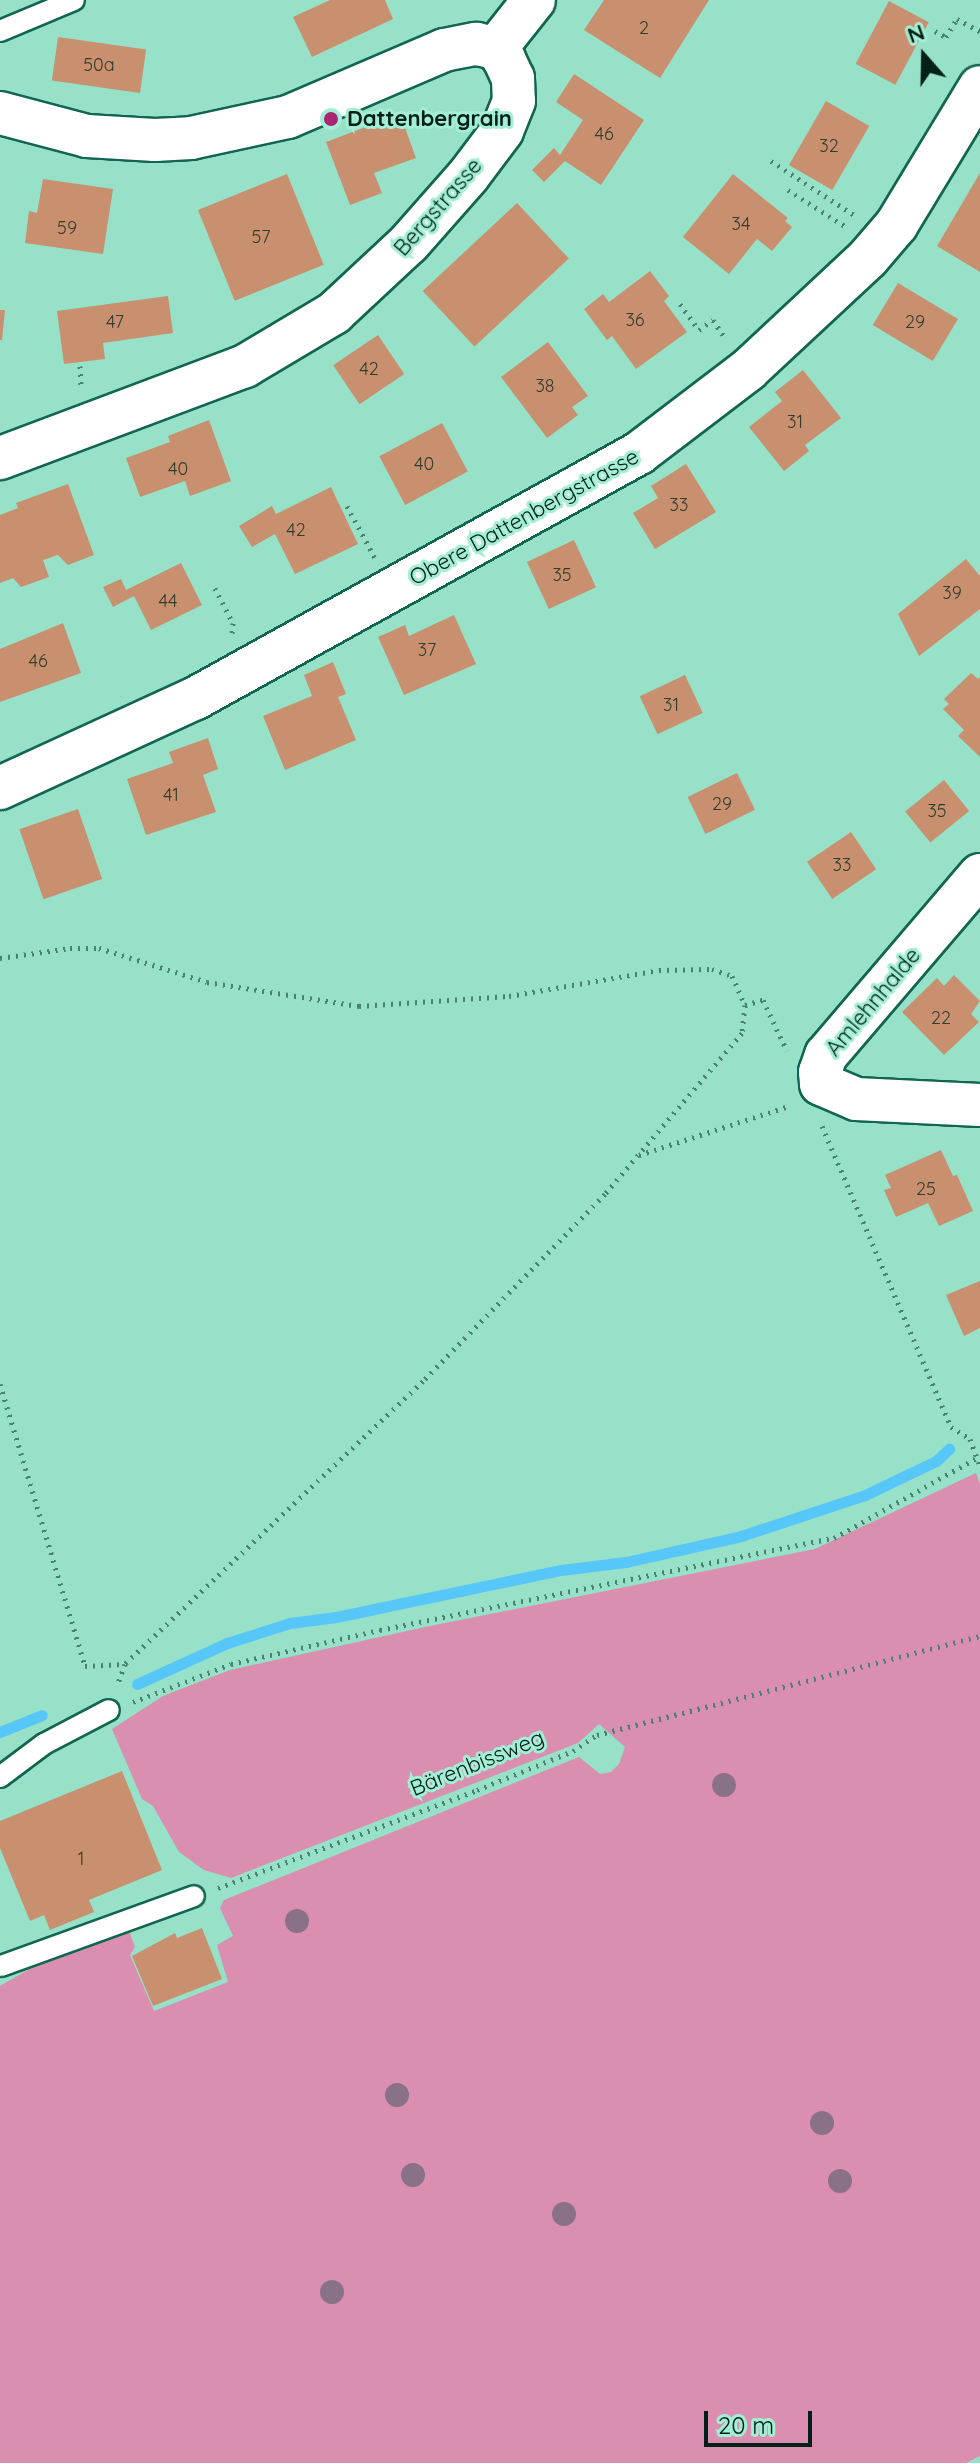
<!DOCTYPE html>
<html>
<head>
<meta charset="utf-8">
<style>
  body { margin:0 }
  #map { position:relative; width:980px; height:2463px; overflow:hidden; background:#96e1c8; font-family:Quicksand,sans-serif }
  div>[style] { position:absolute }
  .green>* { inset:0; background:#da8eb0 }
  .stream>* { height:11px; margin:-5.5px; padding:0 5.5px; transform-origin:5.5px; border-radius:5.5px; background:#57c6f9 }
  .building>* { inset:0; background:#c8906f; transform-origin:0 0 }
  .path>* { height:5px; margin-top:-2.5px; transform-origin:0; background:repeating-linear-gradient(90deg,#4b8170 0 2px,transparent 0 8px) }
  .roads { filter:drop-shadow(2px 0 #126550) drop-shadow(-2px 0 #126550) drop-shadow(0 2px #126550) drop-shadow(0 -2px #126550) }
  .service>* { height:20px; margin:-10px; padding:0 10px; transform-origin:10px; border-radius:10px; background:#fff }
  .minor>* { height:42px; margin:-21px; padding:0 21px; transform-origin:21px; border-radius:21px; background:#fff }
  .trees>* { width:24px; height:24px; margin:-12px; border-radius:50%; background:#897287 }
  .dots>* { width:22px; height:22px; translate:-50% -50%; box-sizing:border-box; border:4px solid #a3eed5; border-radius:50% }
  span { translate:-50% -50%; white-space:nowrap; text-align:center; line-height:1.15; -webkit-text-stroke:6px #a3eed5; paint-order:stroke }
  .number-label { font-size:18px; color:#333d2e }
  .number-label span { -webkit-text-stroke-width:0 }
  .poi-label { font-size:22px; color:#012118; font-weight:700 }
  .left { translate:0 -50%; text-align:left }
  .street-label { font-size:22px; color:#012118 }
  .north { position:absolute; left:884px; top:16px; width:80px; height:80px; -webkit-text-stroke:6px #a3eed5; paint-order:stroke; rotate:340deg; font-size:22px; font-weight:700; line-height:32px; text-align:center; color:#012118 }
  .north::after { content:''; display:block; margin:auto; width:28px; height:36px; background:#012118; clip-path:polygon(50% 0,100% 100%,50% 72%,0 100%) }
  .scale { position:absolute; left:704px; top:2411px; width:108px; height:36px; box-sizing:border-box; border:4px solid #012118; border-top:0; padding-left:10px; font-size:24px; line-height:28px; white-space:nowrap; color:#012118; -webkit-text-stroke:6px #a3eed5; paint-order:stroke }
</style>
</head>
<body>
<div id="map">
  <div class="green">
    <i style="clip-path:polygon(976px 1473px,980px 1484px,980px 2456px,966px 2463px,0 2463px,0 1986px,50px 1957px,122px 1928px,129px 1931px,135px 1947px,130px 1955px,154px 2011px,228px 1982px,217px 1945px,233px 1936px,220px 1908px,224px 1900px,579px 1757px,600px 1774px,611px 1772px,619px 1764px,625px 1747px,599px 1724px,578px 1743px,231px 1878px,204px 1870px,179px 1852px,153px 1806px,142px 1799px,112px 1729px,163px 1696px,230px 1670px,425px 1627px,815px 1549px)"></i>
  </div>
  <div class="stream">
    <i style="left:137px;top:1684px;width:99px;rotate:-24.5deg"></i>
    <i style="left:227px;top:1643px;width:66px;rotate:-17.6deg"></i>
    <i style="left:290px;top:1623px;width:46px;rotate:-7.4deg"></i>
    <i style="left:336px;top:1617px;width:230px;rotate:-11.8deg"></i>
    <i style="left:561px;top:1570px;width:65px;rotate:-7deg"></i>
    <i style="left:626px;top:1562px;width:118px;rotate:-12.7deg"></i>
    <i style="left:741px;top:1536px;width:131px;rotate:-18.3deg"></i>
    <i style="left:865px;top:1495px;width:79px;rotate:-25.6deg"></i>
    <i style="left:936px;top:1461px;width:18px;rotate:-43deg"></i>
    <i style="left:0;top:1732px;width:45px;rotate:-22deg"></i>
  </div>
  <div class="building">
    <i style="clip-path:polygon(330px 0,385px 0,393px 19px,312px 57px,293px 17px)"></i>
    <i style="clip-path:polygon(604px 0,709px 0,660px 78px,584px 30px)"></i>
    <i style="left:889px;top:1px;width:45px;height:71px;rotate:28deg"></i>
    <i style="left:58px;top:37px;width:89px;height:44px;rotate:8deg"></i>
    <i style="clip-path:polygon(574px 74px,644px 120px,601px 185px,565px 161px,544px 182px,532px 170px,554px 148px,560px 155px,583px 120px,556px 102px)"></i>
    <i style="left:826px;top:101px;width:50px;height:74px;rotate:30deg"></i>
    <i style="clip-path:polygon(400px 114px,416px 158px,374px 173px,382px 193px,350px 205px,326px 142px)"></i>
    <i style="clip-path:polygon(980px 173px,980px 272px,937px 246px)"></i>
    <i style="left:287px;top:174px;width:98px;height:96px;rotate:68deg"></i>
    <i style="clip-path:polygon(733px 174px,788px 218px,785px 221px,792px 227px,772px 251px,757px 239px,729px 274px,683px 237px)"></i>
    <i style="clip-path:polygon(43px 179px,113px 189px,103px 254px,25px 243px,29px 211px,37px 213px)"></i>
    <i style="left:517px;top:203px;width:76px;height:129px;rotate:47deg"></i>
    <i style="clip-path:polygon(650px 271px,669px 296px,664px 301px,687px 332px,636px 369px,612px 336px,607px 340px,584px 309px,603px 294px,609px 302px)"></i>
    <i style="left:898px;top:283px;width:70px;height:49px;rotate:31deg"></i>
    <i style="clip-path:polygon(168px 296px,173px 333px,103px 343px,105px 359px,64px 364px,57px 311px)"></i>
    <i style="clip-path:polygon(0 310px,5px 310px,2px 340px,0 340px)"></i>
    <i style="left:378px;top:335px;width:47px;height:54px;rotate:56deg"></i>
    <i style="clip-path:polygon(548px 342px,588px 396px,572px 407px,578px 415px,547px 438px,501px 377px)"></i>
    <i style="clip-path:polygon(803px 370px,841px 418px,805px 445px,809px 451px,784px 471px,749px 427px,782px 401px,775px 392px)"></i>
    <i style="clip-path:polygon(209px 420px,231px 481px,190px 496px,185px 481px,140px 497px,126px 458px,170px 442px,168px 436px)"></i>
    <i style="left:442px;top:423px;width:55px;height:71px;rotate:62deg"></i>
    <i style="clip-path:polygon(686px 464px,716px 512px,655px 549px,633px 513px,658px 498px,651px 486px)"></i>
    <i style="clip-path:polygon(68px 484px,94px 555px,68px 565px,58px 555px,43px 560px,49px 577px,21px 587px,13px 578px,0 583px,0 515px,18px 508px,16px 503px)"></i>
    <i style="clip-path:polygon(331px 487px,358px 544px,295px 574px,275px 534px,252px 547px,239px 526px,272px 506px,276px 514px)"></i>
    <i style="left:574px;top:540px;width:52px;height:52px;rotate:65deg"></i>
    <i style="clip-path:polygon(966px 559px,980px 576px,980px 609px,919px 656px,898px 614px)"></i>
    <i style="clip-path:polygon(181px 563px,202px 605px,151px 630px,134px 596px,113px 607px,103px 587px,121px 579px,126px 590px)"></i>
    <i style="clip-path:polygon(454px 615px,476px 664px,404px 695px,378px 637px,405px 625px,409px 636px)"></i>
    <i style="clip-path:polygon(63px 623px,81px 673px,0 702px,0 649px)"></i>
    <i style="clip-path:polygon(333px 662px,346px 694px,338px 697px,356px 740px,285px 770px,263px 716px,312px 696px,304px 675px)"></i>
    <i style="clip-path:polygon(971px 673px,978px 679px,980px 677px,980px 757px,958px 736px,964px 730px,943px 709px,949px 704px,944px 699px)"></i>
    <i style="left:685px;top:675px;width:42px;height:50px;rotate:65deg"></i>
    <i style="clip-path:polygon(208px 738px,218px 769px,203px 775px,216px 812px,146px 835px,127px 779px,173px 763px,169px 752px)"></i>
    <i style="left:737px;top:773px;width:41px;height:55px;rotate:64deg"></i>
    <i style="left:944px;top:780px;width:40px;height:50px;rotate:51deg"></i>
    <i style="left:78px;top:809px;width:74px;height:62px;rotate:71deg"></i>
    <i style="left:851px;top:832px;width:45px;height:53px;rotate:56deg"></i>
    <i style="clip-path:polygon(954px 975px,980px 1001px,971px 1014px,979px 1022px,944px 1055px,902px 1012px,937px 978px,944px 986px)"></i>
    <i style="clip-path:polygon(941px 1150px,953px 1176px,957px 1175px,973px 1211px,939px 1226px,928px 1203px,896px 1217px,884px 1190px,891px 1188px,885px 1175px)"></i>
    <i style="clip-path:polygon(980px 1281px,980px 1328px,964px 1336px,946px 1295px)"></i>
    <i style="clip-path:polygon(122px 1771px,162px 1870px,89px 1900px,94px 1912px,50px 1930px,44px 1915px,30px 1921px,0 1848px,0 1821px)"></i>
    <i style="clip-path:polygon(202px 1928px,222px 1979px,153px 2006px,132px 1956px,175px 1933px,177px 1938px)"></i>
  </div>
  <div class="path">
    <i style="left:935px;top:31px;width:13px;rotate:29deg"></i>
    <i style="left:946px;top:37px;width:21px;rotate:-59deg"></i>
    <i style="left:957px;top:19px;width:26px;rotate:28deg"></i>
    <i style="left:771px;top:161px;width:99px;rotate:33deg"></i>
    <i style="left:788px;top:190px;width:67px;rotate:32.3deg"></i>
    <i style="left:680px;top:304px;width:32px;rotate:54deg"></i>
    <i style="left:699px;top:330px;width:17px;rotate:-36deg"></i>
    <i style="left:713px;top:320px;width:22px;rotate:56deg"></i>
    <i style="left:80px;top:366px;width:22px;rotate:87deg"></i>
    <i style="left:347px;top:506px;width:59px;rotate:61.7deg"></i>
    <i style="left:215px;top:588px;width:39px;rotate:63deg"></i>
    <i style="left:233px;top:623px;width:11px;rotate:95deg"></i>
    <i style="left:0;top:958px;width:71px;rotate:-8.1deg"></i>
    <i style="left:70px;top:948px;width:29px"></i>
    <i style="left:99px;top:948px;width:113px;rotate:17.5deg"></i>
    <i style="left:207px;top:982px;width:154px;rotate:9deg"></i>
    <i style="left:359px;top:1006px;width:150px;rotate:-3.8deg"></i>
    <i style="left:509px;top:996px;width:152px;rotate:-9.8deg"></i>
    <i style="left:659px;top:970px;width:53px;rotate:-1.1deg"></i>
    <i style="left:712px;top:969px;width:21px;rotate:19deg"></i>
    <i style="left:732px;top:976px;width:32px;rotate:66deg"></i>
    <i style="left:745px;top:1005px;width:28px;rotate:96deg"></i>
    <i style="left:742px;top:1033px;width:211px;rotate:130.4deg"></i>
    <i style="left:605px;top:1194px;width:261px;rotate:134.2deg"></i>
    <i style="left:423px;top:1381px;width:411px;rotate:136.5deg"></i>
    <i style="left:125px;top:1664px;width:23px;rotate:110deg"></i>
    <i style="left:745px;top:1005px;width:19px;rotate:-16deg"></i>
    <i style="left:763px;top:1000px;width:56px;rotate:64.8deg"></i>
    <i style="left:822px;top:1126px;width:327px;rotate:66.8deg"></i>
    <i style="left:951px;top:1427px;width:22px;rotate:32deg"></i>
    <i style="left:970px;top:1439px;width:29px;rotate:70deg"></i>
    <i style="left:639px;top:1155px;width:158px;rotate:-18.1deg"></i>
    <i style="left:0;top:1384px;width:295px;rotate:73.2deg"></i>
    <i style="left:85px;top:1666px;width:40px;rotate:-2.9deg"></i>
    <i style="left:133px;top:1702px;width:105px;rotate:-21.2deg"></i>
    <i style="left:231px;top:1664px;width:153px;rotate:-12.9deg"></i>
    <i style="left:380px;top:1630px;width:463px;rotate:-11.5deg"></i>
    <i style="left:834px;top:1538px;width:167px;rotate:-29.3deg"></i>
    <i style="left:218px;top:1888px;width:277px;rotate:-20.7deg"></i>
    <i style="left:477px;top:1790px;width:104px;rotate:-22.1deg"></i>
    <i style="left:573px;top:1751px;width:29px;rotate:-34deg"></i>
    <i style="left:597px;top:1735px;width:396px;rotate:-14.5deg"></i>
  </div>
  <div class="roads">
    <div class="service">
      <i style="left:0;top:31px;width:80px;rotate:-22.7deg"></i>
      <i style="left:0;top:1777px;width:55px;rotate:-36.9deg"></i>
      <i style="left:44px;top:1744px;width:73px;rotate:-27.6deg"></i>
      <i style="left:1px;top:1966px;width:205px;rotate:-19.9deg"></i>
    </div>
    <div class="minor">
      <i style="left:496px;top:48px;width:61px;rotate:-51.6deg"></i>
      <i style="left:0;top:113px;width:90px;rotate:14.8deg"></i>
      <i style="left:87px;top:136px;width:68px;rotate:3.4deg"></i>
      <i style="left:155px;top:140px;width:36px;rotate:-3deg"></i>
      <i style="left:191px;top:138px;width:99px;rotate:-12.2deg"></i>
      <i style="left:288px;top:117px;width:170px;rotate:-23.2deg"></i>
      <i style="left:444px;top:50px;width:33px;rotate:-11deg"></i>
      <i style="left:476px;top:44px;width:20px;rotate:11deg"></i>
      <i style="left:496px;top:48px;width:14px;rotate:54deg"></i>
      <i style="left:504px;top:59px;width:21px;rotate:65deg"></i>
      <i style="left:513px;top:78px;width:23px;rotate:88deg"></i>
      <i style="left:514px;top:101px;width:32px;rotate:112deg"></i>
      <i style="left:502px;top:131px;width:55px;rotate:126.9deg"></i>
      <i style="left:469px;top:175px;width:91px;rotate:131.4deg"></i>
      <i style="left:409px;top:243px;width:103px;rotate:137deg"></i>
      <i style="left:334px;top:313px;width:104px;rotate:149.2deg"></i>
      <i style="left:245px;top:366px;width:262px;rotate:159.4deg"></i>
      <i style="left:0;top:788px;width:216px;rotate:-24.7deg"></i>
      <i style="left:196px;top:698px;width:506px;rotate:-28.94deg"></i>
      <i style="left:639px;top:453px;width:137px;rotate:-37.3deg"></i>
      <i style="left:748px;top:370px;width:164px;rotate:-43deg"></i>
      <i style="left:868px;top:258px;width:45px;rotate:-49.5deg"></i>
      <i style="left:897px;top:224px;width:160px;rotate:-58.8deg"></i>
      <i style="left:980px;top:875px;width:237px;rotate:130.5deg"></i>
      <i style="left:826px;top:1055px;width:18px;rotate:109deg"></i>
      <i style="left:820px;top:1072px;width:12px;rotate:85deg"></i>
      <i style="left:821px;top:1084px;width:38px;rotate:23deg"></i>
      <i style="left:856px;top:1099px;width:124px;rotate:2.8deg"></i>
    </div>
  </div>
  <div class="trees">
    <i style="left:724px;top:1785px"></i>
    <i style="left:297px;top:1921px"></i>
    <i style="left:397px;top:2095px"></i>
    <i style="left:822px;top:2123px"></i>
    <i style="left:413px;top:2175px"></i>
    <i style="left:840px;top:2181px"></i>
    <i style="left:564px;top:2214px"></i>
    <i style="left:332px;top:2292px"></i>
  </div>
  <div class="dots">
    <i style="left:331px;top:119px;background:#aa2670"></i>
  </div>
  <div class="number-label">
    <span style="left:644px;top:28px">2</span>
    <span style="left:99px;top:65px">50a</span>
    <span style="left:604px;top:134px">46</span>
    <span style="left:829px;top:146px">32</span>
    <span style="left:741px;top:224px">34</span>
    <span style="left:67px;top:228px">59</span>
    <span style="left:261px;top:237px">57</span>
    <span style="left:635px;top:320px">36</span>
    <span style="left:115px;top:322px">47</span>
    <span style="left:915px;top:322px">29</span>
    <span style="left:369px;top:369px">42</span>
    <span style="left:545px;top:386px">38</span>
    <span style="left:795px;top:422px">31</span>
    <span style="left:424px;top:464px">40</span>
    <span style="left:178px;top:469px">40</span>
    <span style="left:679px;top:505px">33</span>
    <span style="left:296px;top:530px">42</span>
    <span style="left:562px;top:575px">35</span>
    <span style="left:952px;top:593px">39</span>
    <span style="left:168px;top:601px">44</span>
    <span style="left:427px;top:650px">37</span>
    <span style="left:38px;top:661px">46</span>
    <span style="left:671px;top:705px">31</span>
    <span style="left:171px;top:795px">41</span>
    <span style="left:722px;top:804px">29</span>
    <span style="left:937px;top:811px">35</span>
    <span style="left:842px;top:865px">33</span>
    <span style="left:941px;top:1018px">22</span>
    <span style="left:926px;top:1189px">25</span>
    <span style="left:81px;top:1859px">1</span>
  </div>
  <div class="poi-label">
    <span class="left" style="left:347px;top:119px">Dattenbergrain</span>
  </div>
  <div class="street-label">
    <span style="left:438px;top:207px;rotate:-49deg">Bergstrasse</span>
    <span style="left:524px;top:517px;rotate:-29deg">Obere Dattenbergstrasse</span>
    <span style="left:873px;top:1002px;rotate:-50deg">Amlehnhalde</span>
    <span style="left:477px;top:1763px;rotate:-22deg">Bärenbissweg</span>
  </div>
  <div class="north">N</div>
  <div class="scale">20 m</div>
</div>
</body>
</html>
